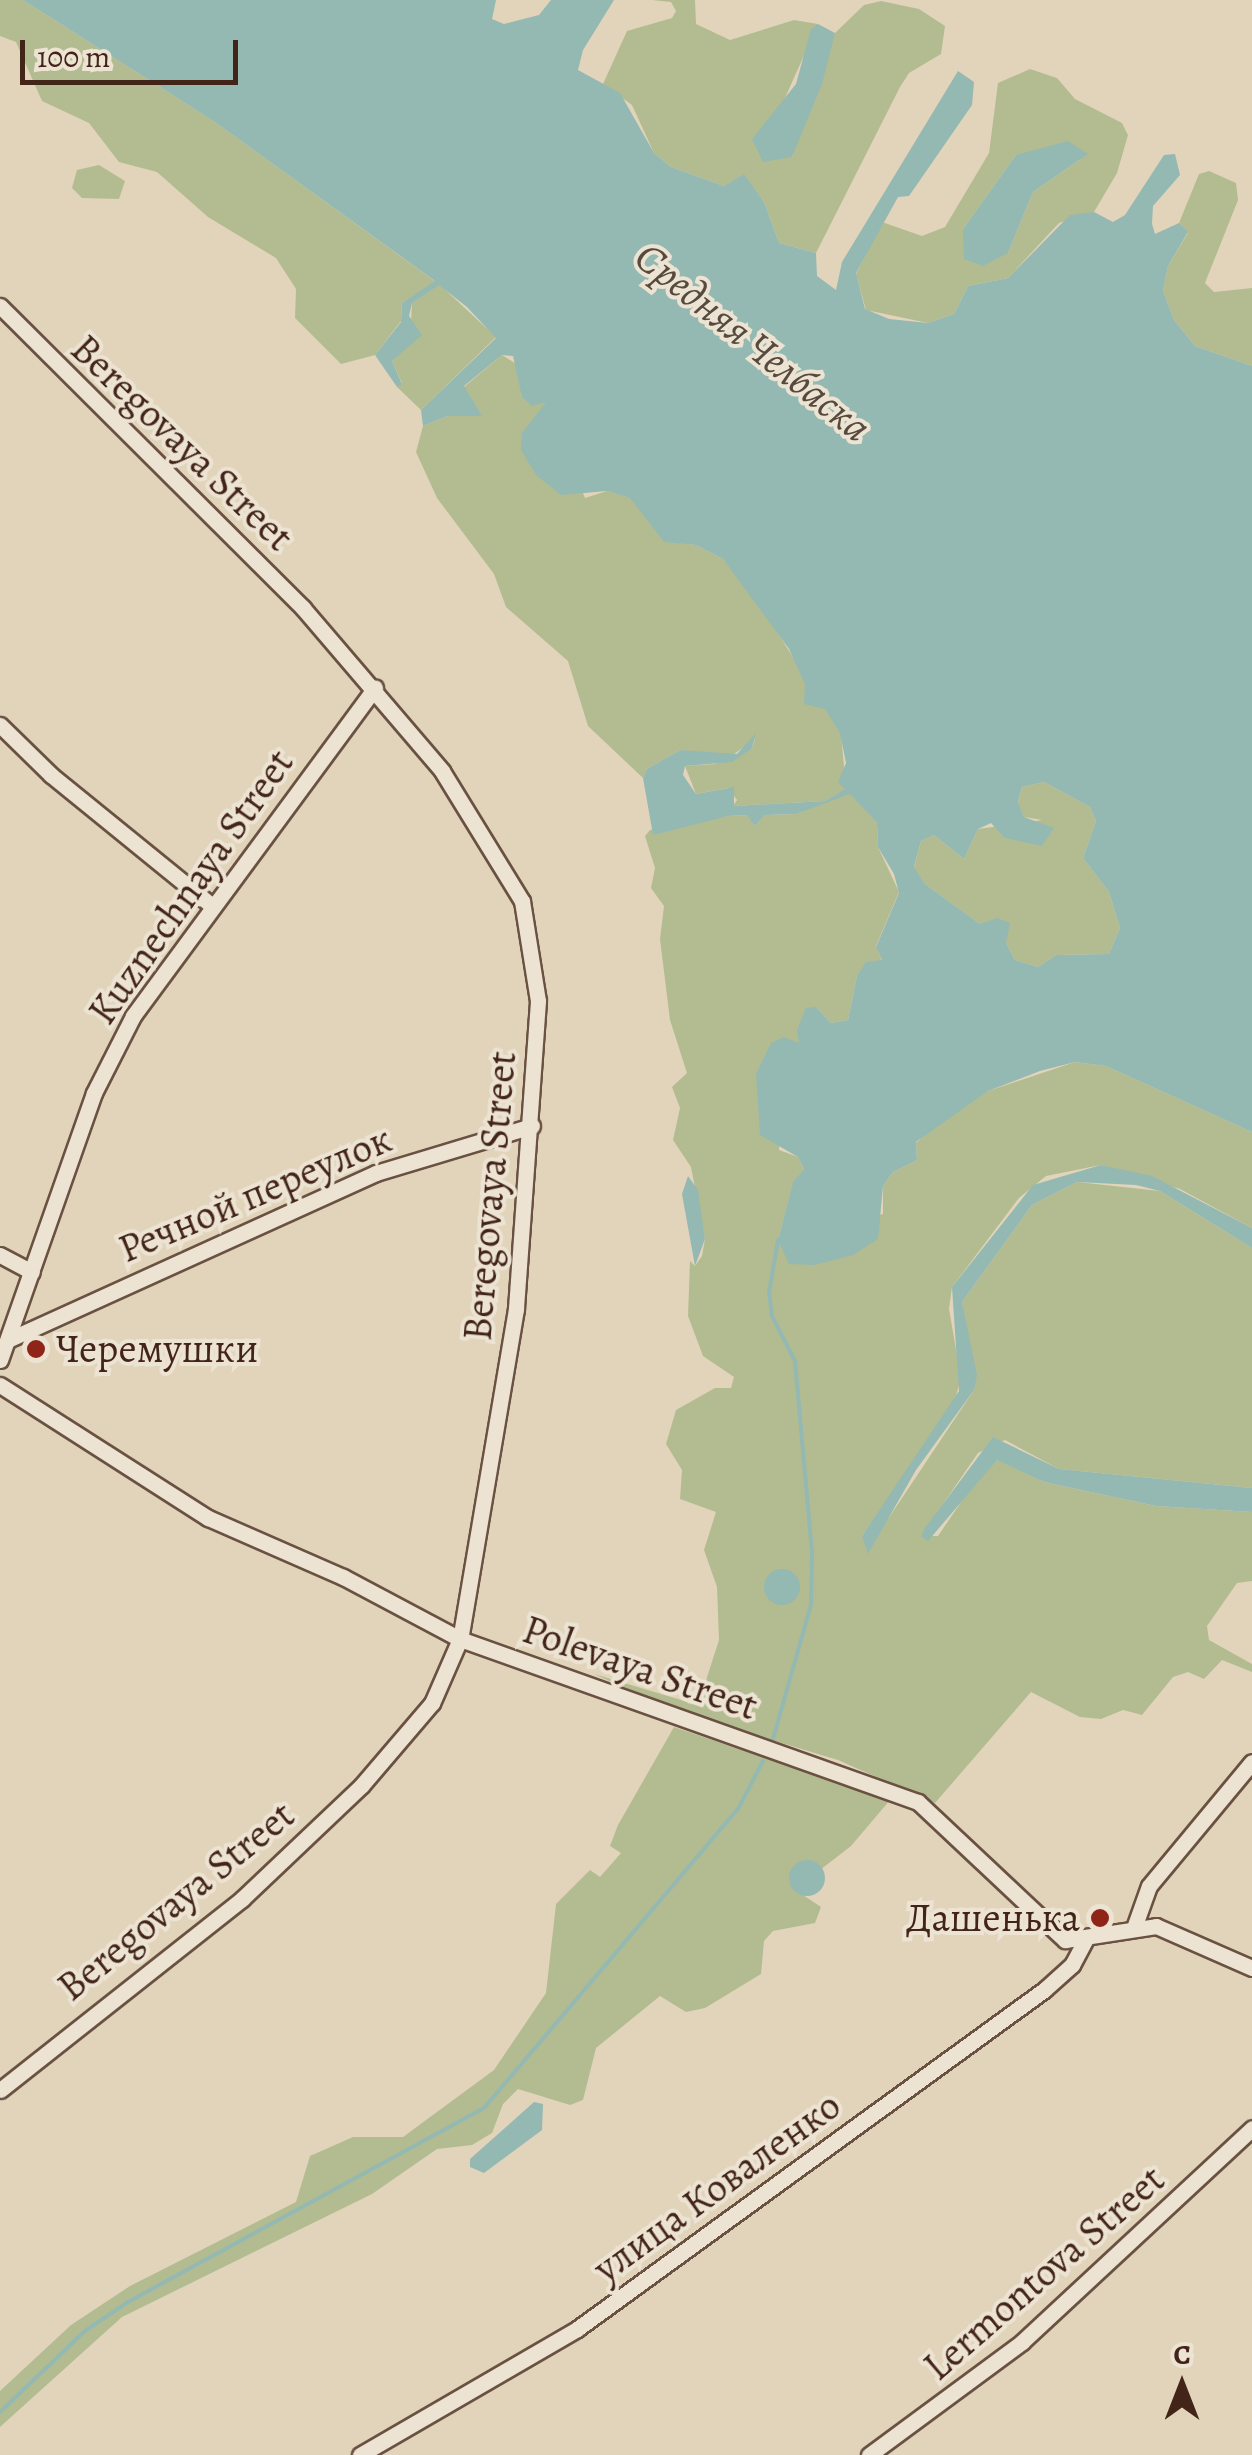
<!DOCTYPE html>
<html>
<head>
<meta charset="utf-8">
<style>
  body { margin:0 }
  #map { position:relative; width:1252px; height:2455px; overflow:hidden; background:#e1d4bb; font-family:Alegreya,serif }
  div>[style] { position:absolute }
  .green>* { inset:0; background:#b3bc90 }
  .water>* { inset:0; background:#94b8b2 }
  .round { border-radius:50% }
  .stream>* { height:4px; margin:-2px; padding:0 2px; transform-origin:2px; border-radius:2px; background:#94b8b2 }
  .roads { filter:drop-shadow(2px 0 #6a5141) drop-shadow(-2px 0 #6a5141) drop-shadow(0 2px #6a5141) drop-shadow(0 -2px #6a5141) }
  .minor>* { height:15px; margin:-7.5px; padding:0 7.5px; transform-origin:7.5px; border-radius:7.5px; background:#ece3d3 }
  .dots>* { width:28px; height:28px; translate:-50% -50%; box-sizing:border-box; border:5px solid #ece3d3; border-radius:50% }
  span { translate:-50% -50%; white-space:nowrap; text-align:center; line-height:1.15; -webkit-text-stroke:8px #ece3d3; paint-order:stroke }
  .street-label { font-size:40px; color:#422518 }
  .poi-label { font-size:40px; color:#422518 }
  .left { translate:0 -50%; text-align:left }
  .right { translate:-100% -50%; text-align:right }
  .water-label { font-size:42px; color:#564a3e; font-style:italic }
  .north { position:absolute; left:1132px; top:2335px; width:100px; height:100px; -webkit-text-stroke:8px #ece3d3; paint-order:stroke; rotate:0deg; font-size:28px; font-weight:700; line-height:40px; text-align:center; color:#422518 }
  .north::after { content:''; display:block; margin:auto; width:35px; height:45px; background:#422518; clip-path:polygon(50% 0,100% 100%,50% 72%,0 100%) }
  .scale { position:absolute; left:20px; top:40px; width:218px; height:45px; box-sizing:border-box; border:5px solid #422518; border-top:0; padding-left:12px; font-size:30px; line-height:35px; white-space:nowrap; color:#422518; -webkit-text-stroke:8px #ece3d3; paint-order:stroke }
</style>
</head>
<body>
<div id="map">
  <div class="green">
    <i style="clip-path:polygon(0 0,23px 0,215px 122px,436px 282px,402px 303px,401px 321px,375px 355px,341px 364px,295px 318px,296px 289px,276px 258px,208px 217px,157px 172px,119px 162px,89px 123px,42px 101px,16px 42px,0 36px)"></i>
    <i style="clip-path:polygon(652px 0,695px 0,696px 24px,730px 40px,794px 20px,818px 24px,781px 107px,792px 157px,835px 33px,864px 5px,881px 1px,919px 9px,945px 26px,941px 54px,909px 73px,900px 87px,816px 253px,779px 243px,764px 202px,744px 175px,724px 186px,671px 167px,654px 153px,632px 105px,603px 84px,627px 31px,672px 18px,676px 11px,671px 2px)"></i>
    <i style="clip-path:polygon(evenodd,1030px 69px,1057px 78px,1075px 99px,1122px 123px,1128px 135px,1117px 173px,1094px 212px,1059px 223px,1008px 278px,968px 286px,954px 314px,928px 323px,866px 310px,856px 274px,882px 222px,922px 236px,945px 227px,989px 153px,998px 83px,1030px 69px,1016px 155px,1081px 159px,1033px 192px,1008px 253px,963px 229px,1016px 155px)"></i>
    <i style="clip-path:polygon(99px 165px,125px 181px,119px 199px,82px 198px,72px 188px,77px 170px)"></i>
    <i style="clip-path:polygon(1209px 171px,1236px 183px,1238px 200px,1205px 283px,1214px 292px,1252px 288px,1252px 366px,1195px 346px,1174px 320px,1163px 291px,1168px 266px,1188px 233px,1179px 223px,1199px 174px)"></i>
    <i style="clip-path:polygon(439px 284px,496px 337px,421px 410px,397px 387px,402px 383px,392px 361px,410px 342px,412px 303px)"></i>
    <i style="clip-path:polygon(502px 355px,518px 365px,522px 397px,546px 401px,585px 498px,607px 491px,631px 498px,664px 541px,696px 545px,723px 559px,760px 605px,841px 733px,846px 789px,825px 801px,733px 806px,737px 800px,728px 788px,696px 794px,685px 766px,715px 764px,752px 748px,755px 739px,730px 757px,680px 750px,647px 769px,643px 778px,588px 726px,568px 661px,506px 607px,494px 574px,437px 498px,416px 452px,423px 426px,448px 416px,481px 416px,464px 387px)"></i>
    <i style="clip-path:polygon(1044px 782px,1090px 807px,1096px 821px,1083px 858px,1109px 892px,1120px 928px,1109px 954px,1056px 955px,1038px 967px,1015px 960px,1006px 943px,925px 884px,914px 868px,921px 841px,934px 835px,964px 859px,978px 829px,1042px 820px,1024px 817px,1018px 803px,1022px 787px)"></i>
    <i style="clip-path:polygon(850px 793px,877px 823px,878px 847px,899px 892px,876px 946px,882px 961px,857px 976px,848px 1020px,831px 1023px,816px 1007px,800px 1044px,790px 1043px,779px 1150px,798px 1157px,804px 1169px,793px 1183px,778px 1240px,883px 1214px,883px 1186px,893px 1172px,917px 1160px,916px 1143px,945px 1117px,988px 1091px,1075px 1062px,1106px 1066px,1252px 1132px,1252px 1228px,1180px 1189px,1101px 1165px,1046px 1176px,1019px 1198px,952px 1287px,949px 1309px,961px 1378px,954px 1403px,862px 1536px,874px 1540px,974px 1390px,962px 1302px,1032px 1205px,1077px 1182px,1160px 1191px,1252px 1248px,1252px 1488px,1059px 1469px,1005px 1440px,978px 1453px,921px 1536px,938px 1536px,987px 1464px,998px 1460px,1044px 1482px,1156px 1506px,1252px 1512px,1252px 1581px,1237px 1583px,1207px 1626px,1209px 1640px,1252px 1664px,1252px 1672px,1222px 1660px,1204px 1679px,1188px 1672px,1173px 1677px,1142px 1715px,1123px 1710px,1101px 1719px,1080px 1717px,1031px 1692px,935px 1803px,838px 1760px,676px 1711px,594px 1674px,698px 1705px,719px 1640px,717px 1587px,704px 1550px,716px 1512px,680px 1499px,682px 1470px,666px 1444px,676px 1410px,715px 1388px,731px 1388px,734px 1377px,703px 1356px,688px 1316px,690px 1261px,695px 1266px,702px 1256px,705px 1239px,691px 1167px,673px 1140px,680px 1108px,672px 1087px,687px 1073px,670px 1020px,660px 939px,664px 906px,651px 888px,655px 868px,645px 836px,650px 830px,728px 816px,748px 815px,755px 826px,765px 815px,797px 814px)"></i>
    <i style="clip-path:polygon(674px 1727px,890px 1800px,851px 1846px,820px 1870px,814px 1861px,800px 1893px,821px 1907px,815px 1923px,773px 1931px,764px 1941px,761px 1974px,705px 2008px,686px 2012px,660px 1996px,596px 2048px,583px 2100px,570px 2105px,518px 2089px,503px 2104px,492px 2133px,472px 2145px,437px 2149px,372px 2194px,122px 2317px,0 2427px,0 2391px,71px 2325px,130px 2286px,296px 2202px,310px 2156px,353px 2137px,403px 2137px,494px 2070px,546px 1993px,556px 1904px,590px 1870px,600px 1877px,621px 1853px,610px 1846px,618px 1825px)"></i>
  </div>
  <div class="water">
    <i style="clip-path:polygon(evenodd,23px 0,496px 0,492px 19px,504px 24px,539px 15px,551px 0,614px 0,583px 50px,578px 70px,620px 93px,654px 153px,671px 167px,724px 186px,744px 174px,764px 202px,779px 243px,816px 253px,817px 276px,836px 290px,842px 262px,958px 71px,974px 82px,972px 105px,909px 196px,898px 197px,856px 273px,865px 309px,889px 319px,928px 323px,954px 314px,968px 286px,1008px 278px,1070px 215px,1094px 212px,1113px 222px,1125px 215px,1164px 155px,1175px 154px,1180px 175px,1153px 206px,1152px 224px,1155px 234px,1179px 223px,1188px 232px,1168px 266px,1163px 291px,1174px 320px,1195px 346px,1252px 366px,1252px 1132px,1106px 1066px,1075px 1062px,1040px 1071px,988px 1091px,916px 1142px,917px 1160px,893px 1172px,883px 1186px,878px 1239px,853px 1255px,815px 1265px,789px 1264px,778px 1240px,793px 1182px,804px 1169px,798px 1157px,760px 1135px,756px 1074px,771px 1043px,784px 1037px,799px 1043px,797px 1030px,806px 1008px,816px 1007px,831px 1023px,848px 1020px,857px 976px,866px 962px,882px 960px,876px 947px,899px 893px,894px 874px,878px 847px,877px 823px,850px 794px,797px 814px,765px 815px,755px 826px,747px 815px,728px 816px,653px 835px,643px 778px,647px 769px,680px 750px,737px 754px,756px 733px,752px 748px,732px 762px,685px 766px,683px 775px,696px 794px,734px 787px,734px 806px,825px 801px,845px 789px,838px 782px,846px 763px,840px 733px,825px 709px,804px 704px,805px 684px,789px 649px,723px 559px,696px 545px,664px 542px,630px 498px,607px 491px,561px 495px,536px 475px,521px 450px,522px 433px,546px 402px,532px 406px,522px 397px,513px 356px,502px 355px,464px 386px,482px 416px,448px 416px,423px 426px,421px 410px,496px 338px,467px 307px,439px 285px,412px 303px,409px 316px,422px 335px,392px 361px,402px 384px,397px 387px,375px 355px,401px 322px,402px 303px,435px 281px,215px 122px,23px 0,1044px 782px,1090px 807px,1096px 821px,1083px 858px,1109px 892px,1120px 928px,1109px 954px,1056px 955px,1038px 967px,1015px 960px,1006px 943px,1010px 923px,997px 918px,980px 924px,925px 884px,914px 867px,921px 841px,934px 835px,964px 859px,978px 829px,991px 823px,1005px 838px,1042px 846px,1054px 828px,1024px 817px,1018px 802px,1022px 787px,1044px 782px)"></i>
    <i style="clip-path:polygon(818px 24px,835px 33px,822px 84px,792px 157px,763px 162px,752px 139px,796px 84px,811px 29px)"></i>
    <i style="clip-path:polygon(1068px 141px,1088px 154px,1033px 192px,1008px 253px,983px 266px,964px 259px,963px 229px,1016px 155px)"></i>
    <i style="clip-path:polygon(1101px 1165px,1152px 1176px,1252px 1228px,1252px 1248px,1160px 1191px,1136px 1185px,1077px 1182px,1032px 1205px,962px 1302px,977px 1375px,974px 1390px,916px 1470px,868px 1554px,862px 1536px,959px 1391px,952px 1287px,1033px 1185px)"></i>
    <i style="clip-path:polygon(688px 1176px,698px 1190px,705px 1239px,695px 1266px,682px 1194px)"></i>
    <i style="clip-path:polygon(993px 1437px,1059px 1469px,1252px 1488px,1252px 1512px,1156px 1506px,1044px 1482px,997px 1460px,928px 1541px,921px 1536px,925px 1528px)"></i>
    <i class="round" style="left:764px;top:1569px;width:36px;height:36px"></i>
    <i class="round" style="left:789px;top:1860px;width:36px;height:36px"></i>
    <i style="clip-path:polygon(534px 2102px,543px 2104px,542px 2130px,484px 2173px,470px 2167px,470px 2159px)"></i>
  </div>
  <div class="stream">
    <i style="left:773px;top:1739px;width:139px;rotate:-74.2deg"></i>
    <i style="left:811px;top:1605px;width:53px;rotate:-88.9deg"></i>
    <i style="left:812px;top:1552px;width:192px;rotate:-95.1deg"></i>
    <i style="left:795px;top:1361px;width:51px;rotate:-117.1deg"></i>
    <i style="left:772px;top:1316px;width:23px;rotate:-97deg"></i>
    <i style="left:769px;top:1293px;width:54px;rotate:-80.4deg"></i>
    <i style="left:0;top:2412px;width:117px;rotate:-43.6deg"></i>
    <i style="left:85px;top:2331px;width:52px;rotate:-34deg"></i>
    <i style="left:128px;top:2302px;width:407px;rotate:-28.6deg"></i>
    <i style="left:485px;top:2107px;width:393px;rotate:-49.7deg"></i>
    <i style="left:739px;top:1807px;width:52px;rotate:-62.4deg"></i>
  </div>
  <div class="roads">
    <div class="minor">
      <i style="left:0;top:306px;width:428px;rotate:44.9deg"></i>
      <i style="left:303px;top:608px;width:214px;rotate:49.5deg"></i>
      <i style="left:442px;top:771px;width:153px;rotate:58.4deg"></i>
      <i style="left:522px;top:901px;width:101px;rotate:80.9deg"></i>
      <i style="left:538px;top:1001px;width:309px;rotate:94.1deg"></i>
      <i style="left:516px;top:1309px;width:335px;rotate:99.6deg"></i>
      <i style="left:460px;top:1639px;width:70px;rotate:113.6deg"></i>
      <i style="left:432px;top:1703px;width:109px;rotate:130.5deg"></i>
      <i style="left:361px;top:1786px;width:164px;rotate:136.5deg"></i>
      <i style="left:242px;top:1899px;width:308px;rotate:141.7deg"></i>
      <i style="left:0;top:725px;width:71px;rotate:44.4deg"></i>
      <i style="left:51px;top:775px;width:208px;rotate:39.1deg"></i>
      <i style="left:0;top:1255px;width:36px;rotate:28deg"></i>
      <i style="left:10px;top:1339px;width:402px;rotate:-24.4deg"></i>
      <i style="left:376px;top:1173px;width:163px;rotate:-16.8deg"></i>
      <i style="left:0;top:1360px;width:283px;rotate:-70.6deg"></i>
      <i style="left:94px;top:1093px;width:86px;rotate:-63.1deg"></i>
      <i style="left:133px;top:1016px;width:408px;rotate:-53.6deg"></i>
      <i style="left:0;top:1385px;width:247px;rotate:32.6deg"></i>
      <i style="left:208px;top:1518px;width:147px;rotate:23.6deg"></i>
      <i style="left:343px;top:1577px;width:132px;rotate:27.9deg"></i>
      <i style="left:460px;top:1639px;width:486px;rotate:19.6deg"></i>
      <i style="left:918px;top:1802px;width:202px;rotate:43.2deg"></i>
      <i style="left:1065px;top:1940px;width:92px;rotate:-8.7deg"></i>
      <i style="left:1156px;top:1926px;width:105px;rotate:23.6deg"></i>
      <i style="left:1135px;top:1925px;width:41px;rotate:-70.3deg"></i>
      <i style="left:1149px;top:1886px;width:161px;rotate:-50.3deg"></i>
      <i style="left:360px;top:2455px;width:251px;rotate:-30.1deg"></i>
      <i style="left:577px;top:2329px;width:577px;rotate:-35.98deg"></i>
      <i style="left:1044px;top:1990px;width:38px;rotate:-42deg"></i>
      <i style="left:1072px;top:1965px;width:30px;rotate:-62deg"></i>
      <i style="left:869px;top:2455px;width:190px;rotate:-36.4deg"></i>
      <i style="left:1022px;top:2342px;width:314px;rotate:-42.9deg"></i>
    </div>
  </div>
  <div class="dots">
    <i style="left:36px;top:1349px;background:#8f2418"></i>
    <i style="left:1100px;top:1918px;background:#8f2418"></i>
  </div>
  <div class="street-label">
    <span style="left:182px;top:443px;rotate:44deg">Beregovaya Street</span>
    <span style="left:191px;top:887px;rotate:-55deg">Kuznechnaya Street</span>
    <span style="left:255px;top:1194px;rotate:-23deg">Речной переулок</span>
    <span style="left:490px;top:1196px;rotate:-85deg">Beregovaya Street</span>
    <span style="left:640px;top:1668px;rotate:19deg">Polevaya Street</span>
    <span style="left:176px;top:1901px;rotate:-39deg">Beregovaya Street</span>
    <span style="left:717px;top:2187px;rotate:-36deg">улица Коваленко</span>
    <span style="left:1044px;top:2273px;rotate:-41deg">Lermontova Street</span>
  </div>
  <div class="poi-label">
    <span class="left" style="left:56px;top:1349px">Черемушки</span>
    <span class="right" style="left:1080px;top:1918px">Дашенька</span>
  </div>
  <div class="water-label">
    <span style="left:753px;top:342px;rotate:39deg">Средняя Челбаска</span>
  </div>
  <div class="north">С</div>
  <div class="scale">100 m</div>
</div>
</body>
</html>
